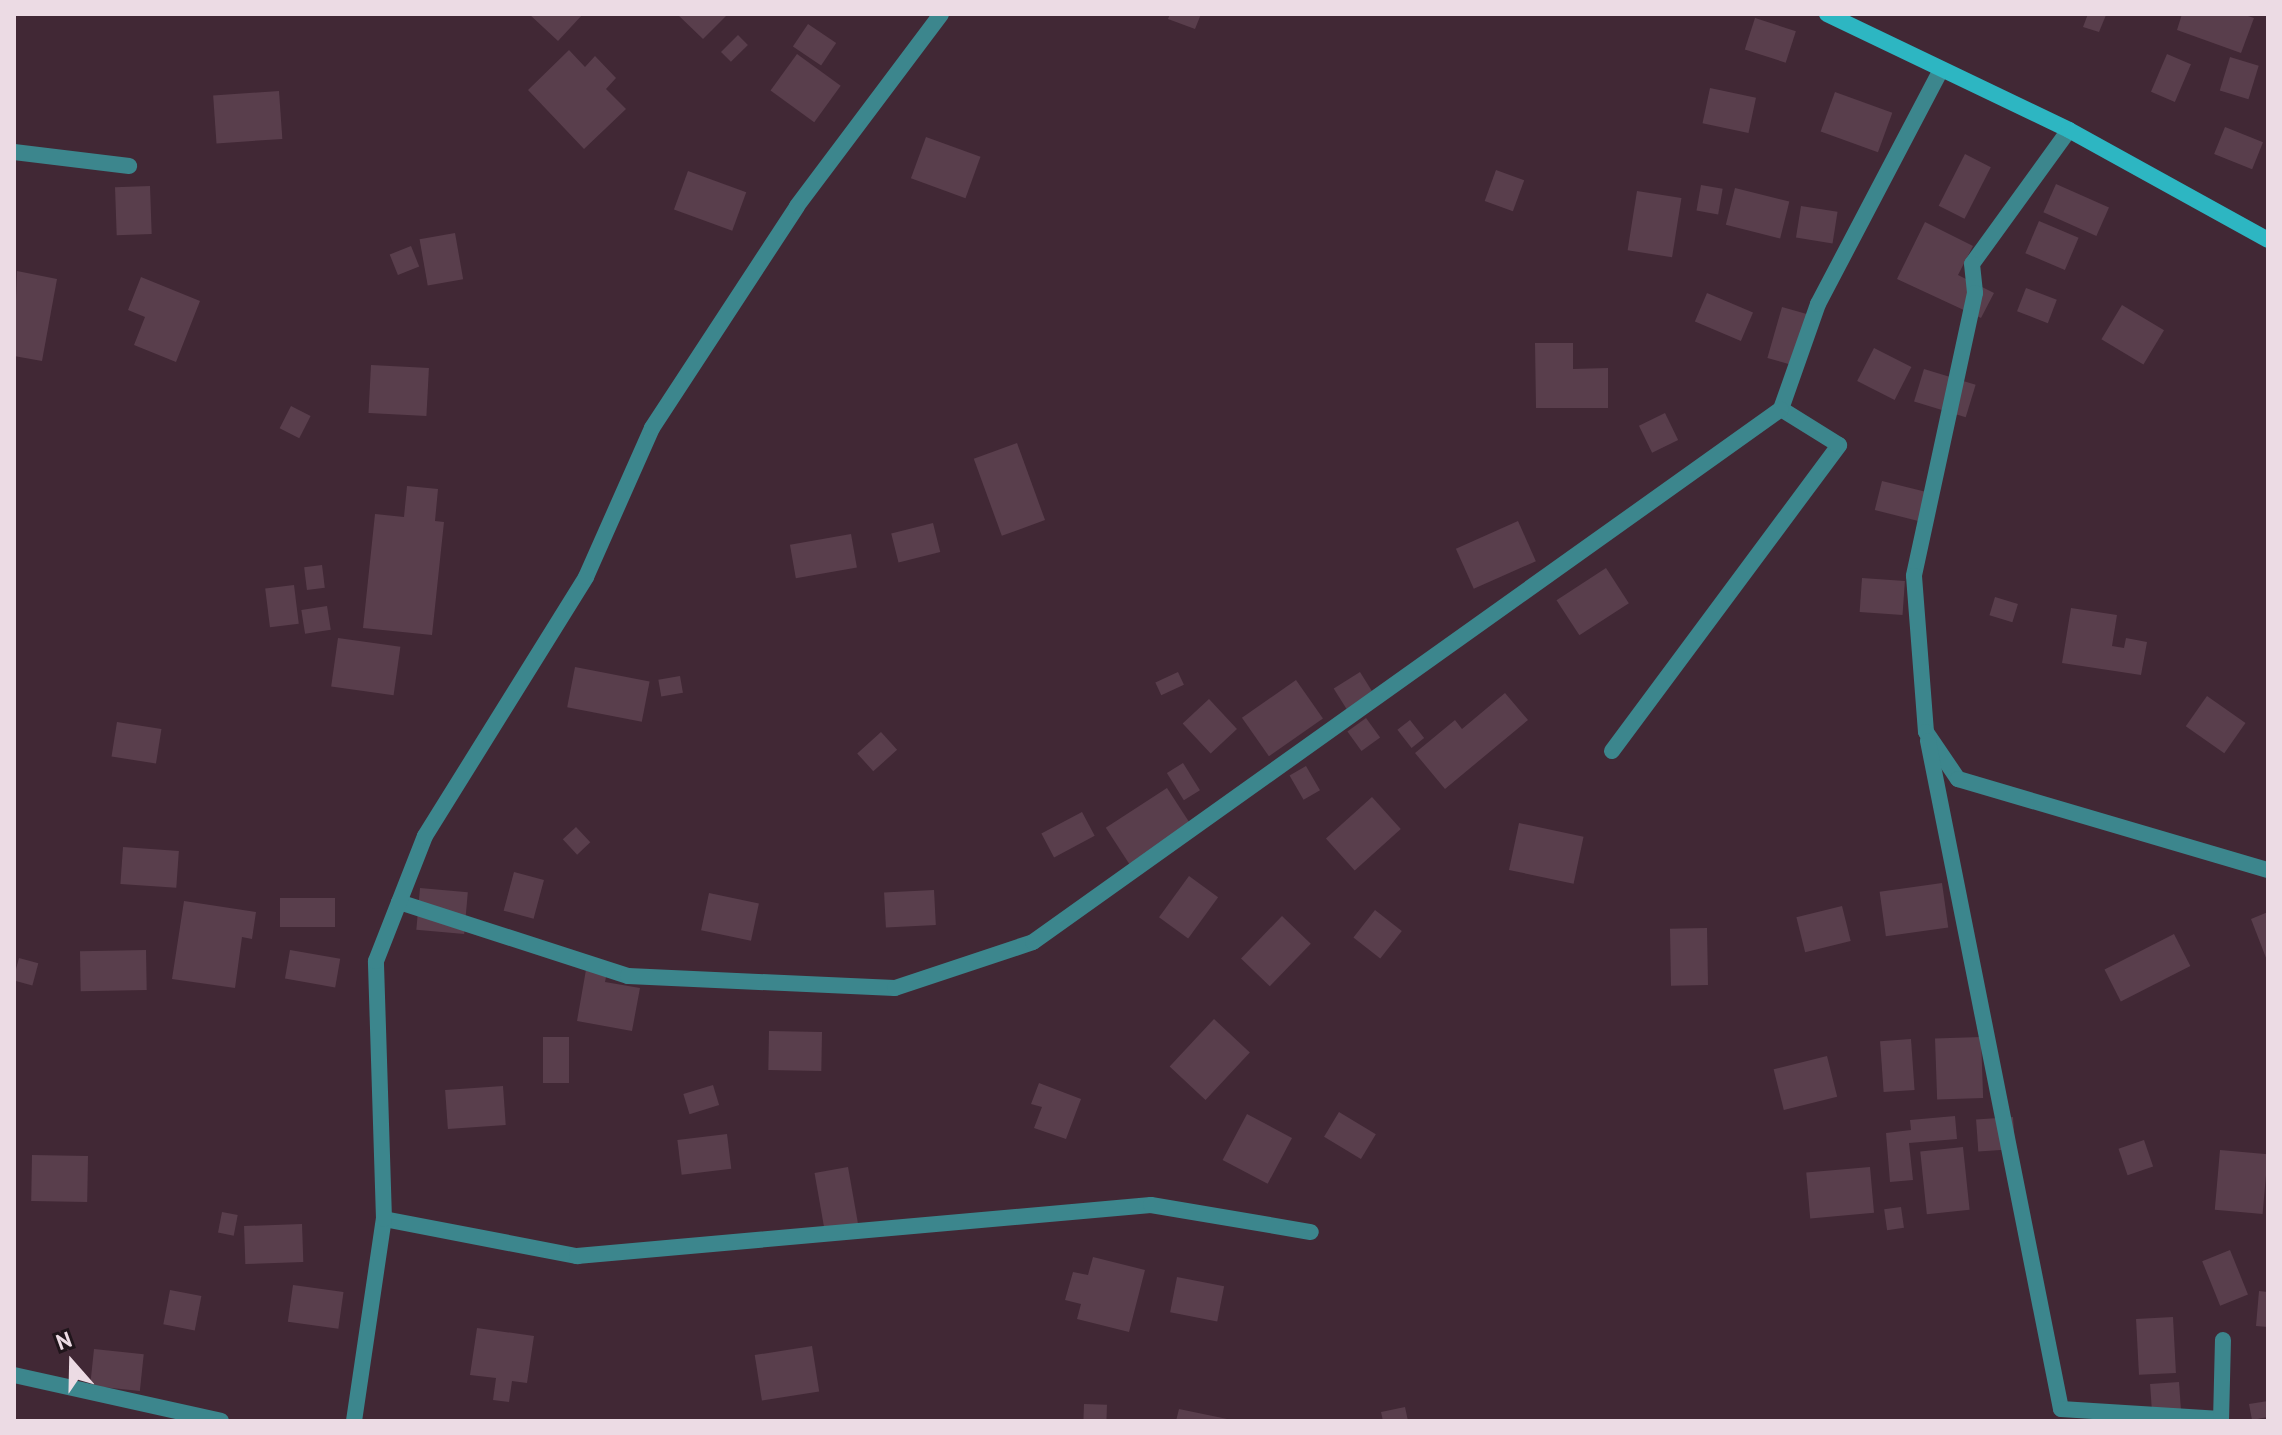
<!DOCTYPE html>
<html>
<head>
<meta charset="utf-8">
<style>
  body { margin:0 }
  #map { position:relative; width:2282px; height:1435px; overflow:hidden; background:#412835; font-family:"PT Sans",sans-serif }
  div>[style] { position:absolute }
  .building>* { inset:0; background:#593e4c; transform-origin:0 0 }
  .service>* { height:16px; margin:-8px; padding:0 8px; transform-origin:8px; border-radius:8px; background:#3c868d }
  .minor>* { height:16px; margin:-8px; padding:0 8px; transform-origin:8px; border-radius:8px; background:#3c868d }
  .secondary>* { height:16px; margin:-8px; padding:0 8px; transform-origin:8px; border-radius:8px; background:#2db6c2 }
  span { translate:-50% -50%; white-space:nowrap; text-align:center; line-height:1.15; -webkit-text-stroke:6px #20151b; paint-order:stroke }
  .frame { position:absolute; inset:0; border:16px solid #ecdbe4; pointer-events:none }
  .north { position:absolute; left:32px; top:1323px; width:80px; height:80px; -webkit-text-stroke:6px #20151b; paint-order:stroke; rotate:340deg; font-size:22px; font-weight:700; line-height:32px; text-align:center; color:#ecdbe4 }
  .north::after { content:''; display:block; margin:auto; width:28px; height:36px; background:#ecdbe4; clip-path:polygon(50% 0,100% 100%,50% 72%,0 100%) }
</style>
</head>
<body>
<div id="map">
  <div class="building">
    <i style="clip-path:polygon(529px 14px,583px 14px,558px 41px)"></i>
    <i style="clip-path:polygon(677px 14px,728px 14px,703px 39px)"></i>
    <i style="clip-path:polygon(1170px 14px,1201px 14px,1195px 29px,1168px 19px)"></i>
    <i style="clip-path:polygon(2088px 14px,2106px 15px,2099px 32px,2083px 27px)"></i>
    <i style="clip-path:polygon(2182px 14px,2242px 14px,2254px 18px,2241px 53px,2177px 30px)"></i>
    <i style="left:1755px;top:18px;width:43px;height:33px;rotate:18deg"></i>
    <i style="left:808px;top:24px;width:34px;height:27px;rotate:34deg"></i>
    <i style="left:738px;top:35px;width:14px;height:24px;rotate:45deg"></i>
    <i style="clip-path:polygon(569px 50px,585px 67px,595px 56px,616px 78px,606px 89px,626px 109px,584px 149px,528px 90px)"></i>
    <i style="left:797px;top:54px;width:54px;height:45px;rotate:36deg"></i>
    <i style="left:2167px;top:54px;width:26px;height:41px;rotate:23deg"></i>
    <i style="left:2230px;top:57px;width:30px;height:35px;rotate:17deg"></i>
    <i style="left:1710px;top:88px;width:47px;height:36px;rotate:12deg"></i>
    <i style="left:279px;top:91px;width:48px;height:66px;rotate:86deg"></i>
    <i style="left:1835px;top:92px;width:61px;height:42px;rotate:20deg"></i>
    <i style="left:2225px;top:127px;width:41px;height:29px;rotate:22deg"></i>
    <i style="left:926px;top:137px;width:58px;height:44px;rotate:20deg"></i>
    <i style="left:1965px;top:154px;width:29px;height:58px;rotate:27deg"></i>
    <i style="left:1496px;top:170px;width:30px;height:33px;rotate:20deg"></i>
    <i style="left:688px;top:171px;width:62px;height:41px;rotate:20deg"></i>
    <i style="left:2056px;top:184px;width:58px;height:31px;rotate:24deg"></i>
    <i style="left:1701px;top:185px;width:22px;height:26px;rotate:10deg"></i>
    <i style="left:150px;top:186px;width:48px;height:35px;rotate:88deg"></i>
    <i style="left:1735px;top:188px;width:56px;height:38px;rotate:14deg"></i>
    <i style="left:1637px;top:191px;width:45px;height:60px;rotate:9deg"></i>
    <i style="left:1801px;top:206px;width:37px;height:32px;rotate:9deg"></i>
    <i style="left:2039px;top:221px;width:43px;height:35px;rotate:23deg"></i>
    <i style="clip-path:polygon(1925px 222px,1973px 246px,1958px 275px,1994px 293px,1981px 318px,1897px 279px)"></i>
    <i style="left:455px;top:233px;width:47px;height:36px;rotate:80deg"></i>
    <i style="left:411px;top:246px;width:22px;height:23px;rotate:68deg"></i>
    <i style="clip-path:polygon(17px 271px,57px 279px,42px 361px,14px 356px)"></i>
    <i style="clip-path:polygon(141px 277px,200px 301px,176px 362px,134px 345px,145px 317px,128px 310px)"></i>
    <i style="left:2026px;top:288px;width:33px;height:25px;rotate:21deg"></i>
    <i style="left:1707px;top:293px;width:50px;height:31px;rotate:23deg"></i>
    <i style="left:2122px;top:305px;width:49px;height:40px;rotate:31deg"></i>
    <i style="left:1782px;top:307px;width:33px;height:53px;rotate:16deg"></i>
    <i style="clip-path:polygon(1535px 343px,1573px 343px,1573px 369px,1608px 368px,1608px 408px,1536px 408px)"></i>
    <i style="left:1874px;top:348px;width:42px;height:37px;rotate:27deg"></i>
    <i style="left:371px;top:365px;width:58px;height:48px;rotate:3deg"></i>
    <i style="left:1924px;top:369px;width:54px;height:34px;rotate:17deg"></i>
    <i style="left:291px;top:406px;width:22px;height:25px;rotate:27deg"></i>
    <i style="left:1665px;top:413px;width:30px;height:29px;rotate:64deg"></i>
    <i style="left:1017px;top:443px;width:82px;height:46px;rotate:70deg"></i>
    <i style="left:1882px;top:481px;width:50px;height:30px;rotate:14deg"></i>
    <i style="clip-path:polygon(407px 486px,438px 489px,435px 521px,444px 522px,432px 635px,363px 628px,375px 514px,404px 517px)"></i>
    <i style="left:1518px;top:521px;width:44px;height:68px;rotate:66deg"></i>
    <i style="left:933px;top:523px;width:30px;height:43px;rotate:76deg"></i>
    <i style="left:851px;top:534px;width:34px;height:62px;rotate:80deg"></i>
    <i style="left:322px;top:565px;width:23px;height:18px;rotate:83deg"></i>
    <i style="left:1606px;top:568px;width:42px;height:59px;rotate:57deg"></i>
    <i style="left:1862px;top:578px;width:43px;height:34px;rotate:4deg"></i>
    <i style="left:294px;top:585px;width:39px;height:29px;rotate:83deg"></i>
    <i style="left:1995px;top:597px;width:24px;height:19px;rotate:17deg"></i>
    <i style="left:327px;top:606px;width:24px;height:26px;rotate:81deg"></i>
    <i style="clip-path:polygon(2071px 608px,2117px 615px,2112px 646px,2124px 648px,2126px 638px,2147px 642px,2141px 675px,2062px 663px)"></i>
    <i style="left:338px;top:638px;width:63px;height:49px;rotate:8deg"></i>
    <i style="left:575px;top:667px;width:76px;height:41px;rotate:11deg"></i>
    <i style="left:1178px;top:672px;width:14px;height:25px;rotate:65deg"></i>
    <i style="left:1360px;top:672px;width:26px;height:31px;rotate:58deg"></i>
    <i style="left:680px;top:676px;width:17px;height:22px;rotate:80deg"></i>
    <i style="left:1296px;top:680px;width:47px;height:66px;rotate:55deg"></i>
    <i style="clip-path:polygon(1505px 693px,1528px 720px,1445px 789px,1415px 753px,1455px 720px,1462px 729px)"></i>
    <i style="left:2207px;top:696px;width:47px;height:37px;rotate:35deg"></i>
    <i style="left:1209px;top:699px;width:41px;height:36px;rotate:47deg"></i>
    <i style="left:1366px;top:718px;width:24px;height:23px;rotate:54deg"></i>
    <i style="left:1410px;top:720px;width:23px;height:16px;rotate:52deg"></i>
    <i style="left:117px;top:722px;width:45px;height:35px;rotate:9deg"></i>
    <i style="left:881px;top:732px;width:24px;height:32px;rotate:48deg"></i>
    <i style="left:1183px;top:763px;width:32px;height:19px;rotate:58deg"></i>
    <i style="left:1306px;top:766px;width:28px;height:19px;rotate:60deg"></i>
    <i style="left:1167px;top:788px;width:48px;height:73px;rotate:57deg"></i>
    <i style="left:1372px;top:797px;width:43px;height:62px;rotate:48deg"></i>
    <i style="left:1082px;top:812px;width:27px;height:46px;rotate:62deg"></i>
    <i style="left:1519px;top:823px;width:66px;height:48px;rotate:12deg"></i>
    <i style="left:576px;top:827px;width:21px;height:18px;rotate:47deg"></i>
    <i style="left:123px;top:847px;width:56px;height:37px;rotate:4deg"></i>
    <i style="left:514px;top:872px;width:31px;height:40px;rotate:15deg"></i>
    <i style="left:1189px;top:876px;width:36px;height:51px;rotate:36deg"></i>
    <i style="left:1942px;top:883px;width:45px;height:63px;rotate:82deg"></i>
    <i style="left:420px;top:888px;width:48px;height:42px;rotate:5deg"></i>
    <i style="left:934px;top:890px;width:35px;height:50px;rotate:87deg"></i>
    <i style="left:709px;top:893px;width:51px;height:38px;rotate:12deg"></i>
    <i style="left:335px;top:898px;width:29px;height:55px;rotate:90deg"></i>
    <i style="clip-path:polygon(184px 901px,256px 912px,252px 939px,242px 937px,235px 988px,172px 979px)"></i>
    <i style="left:1842px;top:906px;width:36px;height:47px;rotate:76deg"></i>
    <i style="left:1375px;top:910px;width:34px;height:35px;rotate:38deg"></i>
    <i style="clip-path:polygon(2268px 912px,2268px 963px,2251px 919px)"></i>
    <i style="left:1282px;top:916px;width:40px;height:59px;rotate:44deg"></i>
    <i style="left:1707px;top:928px;width:57px;height:37px;rotate:89deg"></i>
    <i style="left:2174px;top:934px;width:36px;height:78px;rotate:63deg"></i>
    <i style="left:146px;top:950px;width:40px;height:66px;rotate:89deg"></i>
    <i style="left:290px;top:950px;width:51px;height:29px;rotate:10deg"></i>
    <i style="left:19px;top:958px;width:20px;height:23px;rotate:15deg"></i>
    <i style="clip-path:polygon(587px 964px,608px 967px,605px 982px,640px 988px,632px 1031px,577px 1021px)"></i>
    <i style="left:1214px;top:1019px;width:49px;height:65px;rotate:43deg"></i>
    <i style="left:769px;top:1031px;width:53px;height:39px;rotate:1deg"></i>
    <i style="left:569px;top:1037px;width:46px;height:26px;rotate:90deg"></i>
    <i style="left:1981px;top:1037px;width:61px;height:46px;rotate:88deg"></i>
    <i style="left:1911px;top:1039px;width:51px;height:31px;rotate:86deg"></i>
    <i style="left:1827px;top:1056px;width:42px;height:55px;rotate:76deg"></i>
    <i style="clip-path:polygon(1039px 1083px,1081px 1099px,1066px 1139px,1034px 1128px,1042px 1107px,1031px 1104px)"></i>
    <i style="left:713px;top:1085px;width:21px;height:31px;rotate:73deg"></i>
    <i style="left:503px;top:1086px;width:39px;height:58px;rotate:86deg"></i>
    <i style="left:1339px;top:1112px;width:43px;height:29px;rotate:31deg"></i>
    <i style="left:1247px;top:1114px;width:51px;height:52px;rotate:28deg"></i>
    <i style="clip-path:polygon(1955px 1116px,1957px 1139px,1909px 1143px,1913px 1180px,1890px 1182px,1886px 1133px,1911px 1130px,1910px 1120px)"></i>
    <i style="left:2013px;top:1117px;width:32px;height:37px;rotate:86deg"></i>
    <i style="left:727px;top:1134px;width:35px;height:50px;rotate:83deg"></i>
    <i style="left:2144px;top:1140px;width:28px;height:27px;rotate:71deg"></i>
    <i style="left:1963px;top:1147px;width:63px;height:43px;rotate:84deg"></i>
    <i style="left:2220px;top:1150px;width:48px;height:60px;rotate:5deg"></i>
    <i style="left:32px;top:1155px;width:56px;height:46px;rotate:1deg"></i>
    <i style="left:848px;top:1167px;width:62px;height:34px;rotate:80deg"></i>
    <i style="left:1870px;top:1167px;width:46px;height:64px;rotate:85deg"></i>
    <i style="left:1901px;top:1207px;width:21px;height:17px;rotate:82deg"></i>
    <i style="left:222px;top:1212px;width:16px;height:21px;rotate:11deg"></i>
    <i style="left:302px;top:1224px;width:38px;height:58px;rotate:88deg"></i>
    <i style="left:2230px;top:1250px;width:48px;height:30px;rotate:68deg"></i>
    <i style="clip-path:polygon(1093px 1257px,1145px 1270px,1129px 1332px,1077px 1319px,1081px 1304px,1065px 1300px,1073px 1272px,1088px 1275px)"></i>
    <i style="left:1177px;top:1277px;width:48px;height:36px;rotate:11deg"></i>
    <i style="left:293px;top:1285px;width:51px;height:37px;rotate:8deg"></i>
    <i style="left:170px;top:1290px;width:32px;height:35px;rotate:11deg"></i>
    <i style="clip-path:polygon(2259px 1291px,2268px 1292px,2268px 1327px,2256px 1326px)"></i>
    <i style="left:2173px;top:1317px;width:56px;height:37px;rotate:87deg"></i>
    <i style="clip-path:polygon(477px 1328px,534px 1336px,527px 1383px,512px 1381px,509px 1402px,493px 1400px,496px 1378px,470px 1375px)"></i>
    <i style="left:812px;top:1346px;width:46px;height:58px;rotate:81deg"></i>
    <i style="left:94px;top:1349px;width:50px;height:37px;rotate:6deg"></i>
    <i style="left:2179px;top:1382px;width:31px;height:29px;rotate:86deg"></i>
    <i style="clip-path:polygon(2268px 1401px,2268px 1417px,2252px 1420px,2249px 1404px)"></i>
    <i style="left:1084px;top:1404px;width:23px;height:17px;rotate:2deg"></i>
    <i style="clip-path:polygon(1405px 1407px,1408px 1421px,1383px 1421px,1381px 1412px)"></i>
    <i style="clip-path:polygon(1179px 1409px,1232px 1420px,1232px 1421px,1176px 1421px)"></i>
  </div>
  <div class="service">
    <i style="left:2069px;top:130px;width:165px;rotate:125.9deg"></i>
    <i style="left:1972px;top:264px;width:29px;rotate:84deg"></i>
    <i style="left:1975px;top:293px;width:289px;rotate:102.2deg"></i>
    <i style="left:1914px;top:576px;width:156px;rotate:85.6deg"></i>
    <i style="left:1926px;top:732px;width:57px;rotate:55.8deg"></i>
    <i style="left:1958px;top:779px;width:323px;rotate:16.4deg"></i>
    <i style="left:14px;top:152px;width:116px;rotate:6.9deg"></i>
    <i style="left:1928px;top:741px;width:681px;rotate:78.74deg"></i>
    <i style="left:2061px;top:1409px;width:160px;rotate:3.6deg"></i>
    <i style="left:1612px;top:751px;width:381px;rotate:-53.4deg"></i>
    <i style="left:1839px;top:445px;width:68px;rotate:-148.2deg"></i>
    <i style="left:1781px;top:409px;width:111px;rotate:-70.6deg"></i>
    <i style="left:1818px;top:304px;width:264px;rotate:-62.3deg"></i>
    <i style="left:399px;top:902px;width:241px;rotate:17.9deg"></i>
    <i style="left:628px;top:976px;width:267px;rotate:2.6deg"></i>
    <i style="left:895px;top:988px;width:145px;rotate:-18.4deg"></i>
    <i style="left:1033px;top:942px;width:918px;rotate:-35.47deg"></i>
    <i style="left:14px;top:1375px;width:212px;rotate:12.5deg"></i>
  </div>
  <div class="minor">
    <i style="left:384px;top:1219px;width:197px;rotate:10.9deg"></i>
    <i style="left:577px;top:1256px;width:576px;rotate:-5.08deg"></i>
    <i style="left:1151px;top:1205px;width:162px;rotate:9.6deg"></i>
    <i style="left:354px;top:1421px;width:204px;rotate:-81.6deg"></i>
    <i style="left:384px;top:1219px;width:258px;rotate:-91.8deg"></i>
    <i style="left:376px;top:961px;width:134px;rotate:-68.6deg"></i>
    <i style="left:425px;top:836px;width:305px;rotate:-58.1deg"></i>
    <i style="left:586px;top:577px;width:163px;rotate:-66.1deg"></i>
    <i style="left:652px;top:428px;width:265px;rotate:-56.8deg"></i>
    <i style="left:797px;top:206px;width:240px;rotate:-53.1deg"></i>
    <i style="left:2221px;top:1421px;width:81px;rotate:-88.6deg"></i>
  </div>
  <div class="secondary">
    <i style="left:1827px;top:14px;width:268px;rotate:25.6deg"></i>
    <i style="left:2069px;top:130px;width:227px;rotate:28.9deg"></i>
  </div>
  <div class="frame"></div>
  <div class="north">N</div>
</div>
</body>
</html>
